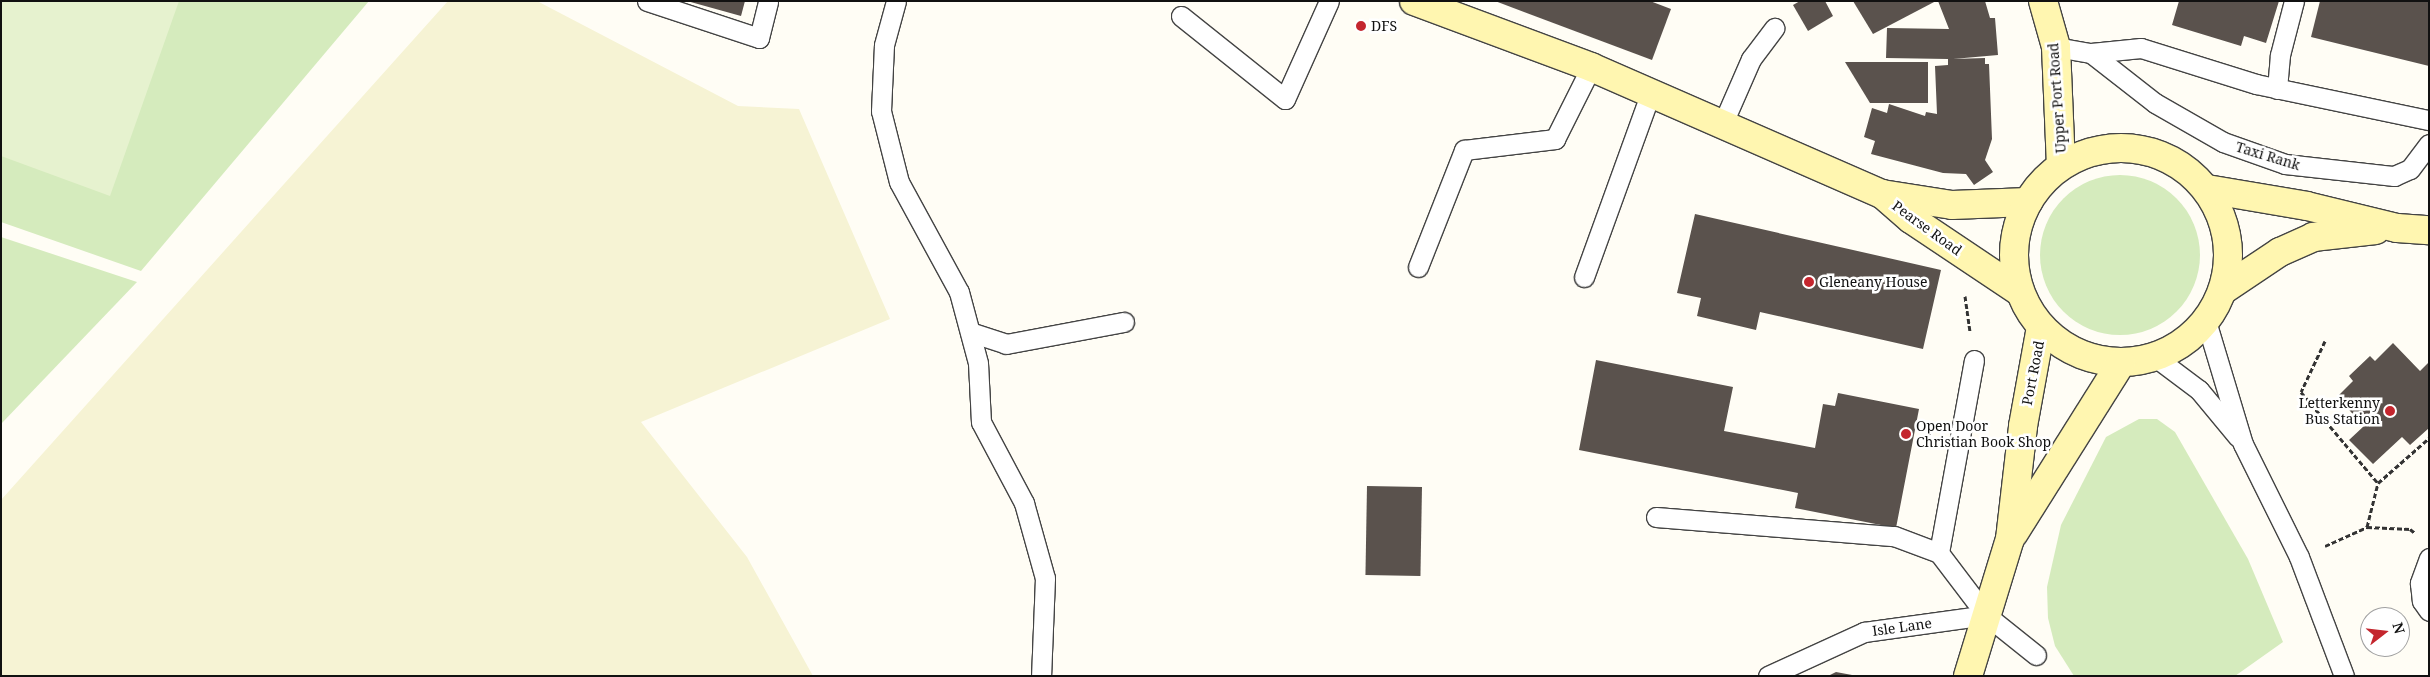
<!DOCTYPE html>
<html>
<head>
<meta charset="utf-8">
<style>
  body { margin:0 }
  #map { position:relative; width:2430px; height:677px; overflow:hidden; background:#fffdf5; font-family:"Noto Serif",serif }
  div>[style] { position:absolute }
  .farmland>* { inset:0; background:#f6f3d4 }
  .green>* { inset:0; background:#d5ebbd }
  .round { border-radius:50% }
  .pitch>* { inset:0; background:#e6f2cf }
  .building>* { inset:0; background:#5a524d; transform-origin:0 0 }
  .path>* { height:3px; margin-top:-1.5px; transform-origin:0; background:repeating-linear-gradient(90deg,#333 0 5px,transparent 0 7.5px) }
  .roads { filter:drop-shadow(1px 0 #444) drop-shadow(-1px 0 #444) drop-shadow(0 1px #444) drop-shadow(0 -1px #444) }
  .lane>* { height:19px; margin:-9.5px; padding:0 9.5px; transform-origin:9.5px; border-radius:9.5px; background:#fff }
  .secondary>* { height:28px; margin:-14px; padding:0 14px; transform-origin:14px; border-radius:14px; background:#fff6b0 }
  .secondary>.ring { margin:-14px; padding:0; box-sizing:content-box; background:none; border:28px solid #fff6b0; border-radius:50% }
  .dots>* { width:14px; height:14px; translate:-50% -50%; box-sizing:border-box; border:2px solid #fff; border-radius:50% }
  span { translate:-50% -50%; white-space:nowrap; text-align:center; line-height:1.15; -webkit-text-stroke:5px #fff; paint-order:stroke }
  .poi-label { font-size:14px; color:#111 }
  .left { translate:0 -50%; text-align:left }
  .right { translate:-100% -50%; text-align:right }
  .street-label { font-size:14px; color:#111 }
  .frame { position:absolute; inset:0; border:2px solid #111; pointer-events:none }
  .north { position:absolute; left:2360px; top:607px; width:50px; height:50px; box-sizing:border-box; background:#fff; border:1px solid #a0a0a0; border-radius:50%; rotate:74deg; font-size:14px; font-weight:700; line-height:20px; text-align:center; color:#111 }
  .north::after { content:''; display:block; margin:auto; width:18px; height:22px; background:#c4262e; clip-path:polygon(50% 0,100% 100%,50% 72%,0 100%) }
</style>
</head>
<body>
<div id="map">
  <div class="farmland">
    <i style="clip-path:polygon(448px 1px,537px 1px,738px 106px,799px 109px,890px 319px,641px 422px,747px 557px,813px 676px,1px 676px,1px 500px)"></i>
  </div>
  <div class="green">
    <i style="clip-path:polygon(1px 1px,369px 1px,141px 271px,1px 222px)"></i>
    <i class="round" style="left:2040px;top:175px;width:160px;height:160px"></i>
    <i style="clip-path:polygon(1px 237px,137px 282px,1px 424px)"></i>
    <i style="clip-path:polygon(2139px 419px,2157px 419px,2175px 432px,2248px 559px,2283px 642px,2235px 676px,2074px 676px,2055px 646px,2048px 618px,2047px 587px,2061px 525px,2106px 437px)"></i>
  </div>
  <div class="pitch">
    <i style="clip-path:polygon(1px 1px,179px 1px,110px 196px,1px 156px)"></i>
  </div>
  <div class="building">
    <i style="clip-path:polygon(687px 1px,745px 1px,741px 16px)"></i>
    <i style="clip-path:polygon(1495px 1px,1650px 1px,1671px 9px,1652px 60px)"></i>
    <i style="clip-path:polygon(1800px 1px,1825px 1px,1833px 16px,1808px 31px,1793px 5px)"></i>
    <i style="clip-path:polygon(1853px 1px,1936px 1px,1873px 34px)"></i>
    <i style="clip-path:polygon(1938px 1px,1985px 1px,1990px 18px,1995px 18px,1998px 55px,1953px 59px,1985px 58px,1985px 64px,1989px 64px,1992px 139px,1985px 160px,1993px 172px,1974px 185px,1966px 174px,1943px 173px,1871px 154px,1875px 141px,1864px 137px,1872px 108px,1887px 113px,1889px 104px,1925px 116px,1926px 112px,1937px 114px,1935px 66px,1948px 65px,1948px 59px,1886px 58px,1887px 28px,1949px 29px)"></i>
    <i style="clip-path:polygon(2179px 1px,2279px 1px,2266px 43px,2244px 36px,2241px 46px,2172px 25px)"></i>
    <i style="clip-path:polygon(2320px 1px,2429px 1px,2429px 66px,2311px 37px)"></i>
    <i style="clip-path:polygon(1845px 62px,1928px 62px,1928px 103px,1870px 103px)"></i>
    <i style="clip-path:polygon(1695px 214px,1941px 270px,1923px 349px,1760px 312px,1756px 330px,1697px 316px,1701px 298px,1677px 293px)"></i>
    <i style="clip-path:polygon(2393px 343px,2420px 371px,2429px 362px,2429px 428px,2410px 445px,2402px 437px,2373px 464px,2349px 440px,2364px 426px,2337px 397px,2353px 381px,2349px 376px,2370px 356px,2375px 361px)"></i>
    <i style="clip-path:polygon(1596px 360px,1733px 387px,1724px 431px,1815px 448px,1823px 404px,1835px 406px,1838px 393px,1919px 409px,1896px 528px,1795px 508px,1798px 493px,1579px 450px)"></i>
    <i style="left:1367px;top:486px;width:55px;height:89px;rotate:1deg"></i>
    <i style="clip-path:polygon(1836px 672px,1852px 675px,1852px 676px,1828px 676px)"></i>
  </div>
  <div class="path">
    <i style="left:1965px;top:296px;width:36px;rotate:82deg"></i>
    <i style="left:2325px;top:341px;width:56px;rotate:115.2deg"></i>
    <i style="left:2301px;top:392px;width:119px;rotate:49.8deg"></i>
    <i style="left:2367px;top:527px;width:43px;rotate:2.7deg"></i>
    <i style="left:2410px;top:529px;width:6px;rotate:39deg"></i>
    <i style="left:2325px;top:546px;width:46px;rotate:-24.3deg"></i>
    <i style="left:2367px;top:527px;width:45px;rotate:-76deg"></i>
    <i style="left:2378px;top:483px;width:68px;rotate:-41.4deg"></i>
  </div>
  <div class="roads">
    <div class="lane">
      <i style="left:647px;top:1px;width:118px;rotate:18.3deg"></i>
      <i style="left:759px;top:38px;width:38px;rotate:-76deg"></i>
      <i style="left:896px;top:1px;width:46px;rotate:105.3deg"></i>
      <i style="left:884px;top:45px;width:66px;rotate:92.6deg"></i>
      <i style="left:881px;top:111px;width:73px;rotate:75.8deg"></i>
      <i style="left:899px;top:182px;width:125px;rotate:61.4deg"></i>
      <i style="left:959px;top:292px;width:73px;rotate:75deg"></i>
      <i style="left:978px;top:363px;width:59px;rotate:87.1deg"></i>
      <i style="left:981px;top:422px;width:92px;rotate:62deg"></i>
      <i style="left:1024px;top:503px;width:78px;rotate:74.4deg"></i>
      <i style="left:1045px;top:578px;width:98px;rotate:92.3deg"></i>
      <i style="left:1181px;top:16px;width:133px;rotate:38.6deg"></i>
      <i style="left:1285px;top:99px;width:107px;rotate:-65.8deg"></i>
      <i style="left:2056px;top:47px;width:36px;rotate:10deg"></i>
      <i style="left:2091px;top:53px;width:50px;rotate:-5.7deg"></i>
      <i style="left:2141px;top:48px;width:121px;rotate:17.4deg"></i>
      <i style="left:2256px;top:84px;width:177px;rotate:11.8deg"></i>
      <i style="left:2091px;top:53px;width:81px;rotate:38deg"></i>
      <i style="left:2155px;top:103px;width:78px;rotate:29.8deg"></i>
      <i style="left:2223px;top:142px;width:66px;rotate:19.5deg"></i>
      <i style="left:2285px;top:164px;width:110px;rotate:6.3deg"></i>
      <i style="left:2394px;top:176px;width:17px;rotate:-24deg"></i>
      <i style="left:2410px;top:169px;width:31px;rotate:-53deg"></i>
      <i style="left:2277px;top:89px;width:34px;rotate:-85deg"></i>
      <i style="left:2280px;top:55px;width:56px;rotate:-75.5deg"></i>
      <i style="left:1723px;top:123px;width:70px;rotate:-66.4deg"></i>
      <i style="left:1751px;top:59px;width:39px;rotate:-53deg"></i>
      <i style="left:1418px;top:267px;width:126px;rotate:-68.5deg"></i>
      <i style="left:1464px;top:150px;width:92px;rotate:-6.9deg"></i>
      <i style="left:1555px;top:139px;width:80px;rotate:-63.4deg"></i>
      <i style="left:1584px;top:277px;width:197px;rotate:-70.1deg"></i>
      <i style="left:2206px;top:321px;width:128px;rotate:73.3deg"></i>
      <i style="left:2243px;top:444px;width:126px;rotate:63.6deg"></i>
      <i style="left:2299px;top:557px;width:127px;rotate:69.3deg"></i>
      <i style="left:970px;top:332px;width:38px;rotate:18deg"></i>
      <i style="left:1006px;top:344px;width:120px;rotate:-10.6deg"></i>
      <i style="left:2155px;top:357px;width:55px;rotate:36.9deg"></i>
      <i style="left:2199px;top:390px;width:61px;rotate:50.3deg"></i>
      <i style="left:1974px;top:360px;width:196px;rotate:100.3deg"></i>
      <i style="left:1939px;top:553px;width:78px;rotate:52.8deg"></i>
      <i style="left:1986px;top:615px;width:64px;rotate:38.7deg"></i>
      <i style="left:1656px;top:517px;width:239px;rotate:4.6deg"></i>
      <i style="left:1894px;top:536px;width:48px;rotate:20.7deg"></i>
      <i style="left:2429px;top:558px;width:27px;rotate:110deg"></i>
      <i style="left:2420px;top:583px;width:18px;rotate:84deg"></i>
      <i style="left:2422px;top:601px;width:12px;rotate:55deg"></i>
      <i style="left:1768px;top:676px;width:106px;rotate:-24.6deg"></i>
      <i style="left:1864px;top:632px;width:123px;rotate:-7.9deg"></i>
    </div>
    <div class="secondary">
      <i style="left:1414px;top:1px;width:189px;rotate:20.4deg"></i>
      <i style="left:1591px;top:67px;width:318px;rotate:23.6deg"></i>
      <i style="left:1882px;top:194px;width:71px;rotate:8.9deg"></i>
      <i style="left:1952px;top:205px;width:76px;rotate:-2.3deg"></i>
      <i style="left:2043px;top:1px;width:48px;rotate:74.2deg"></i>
      <i style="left:2056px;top:47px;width:119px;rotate:87.6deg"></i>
      <i class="ring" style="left:2014px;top:148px;width:186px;height:186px"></i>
      <i style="left:2207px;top:189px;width:101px;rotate:9.6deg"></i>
      <i style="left:2307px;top:206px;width:93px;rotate:13.7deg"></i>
      <i style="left:2397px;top:228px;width:32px;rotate:4deg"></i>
      <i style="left:1882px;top:194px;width:38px;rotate:41deg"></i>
      <i style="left:1911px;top:219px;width:131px;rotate:33.8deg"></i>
      <i style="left:2223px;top:290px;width:69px;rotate:-33.7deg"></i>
      <i style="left:2280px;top:252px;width:36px;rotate:-24deg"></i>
      <i style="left:2313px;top:237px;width:63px;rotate:-6.3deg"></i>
      <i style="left:2014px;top:533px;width:201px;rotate:-57.8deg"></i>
      <i style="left:1968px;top:676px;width:143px;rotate:-73deg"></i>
      <i style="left:2010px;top:539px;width:114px;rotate:-83.4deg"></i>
      <i style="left:2023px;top:426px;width:101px;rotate:-79.7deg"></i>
    </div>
  </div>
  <div class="dots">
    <i style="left:1361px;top:26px;background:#c4262e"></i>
    <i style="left:1809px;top:282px;background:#c4262e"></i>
    <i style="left:2390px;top:411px;background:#c4262e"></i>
    <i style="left:1906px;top:434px;background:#c4262e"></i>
  </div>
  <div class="poi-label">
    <span class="left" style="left:1371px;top:26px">DFS</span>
    <span class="left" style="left:1819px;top:282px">Gleneany House</span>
    <span class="right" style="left:2380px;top:411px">Letterkenny<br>Bus Station</span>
    <span class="left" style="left:1916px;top:434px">Open Door<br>Christian Book Shop</span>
  </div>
  <div class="street-label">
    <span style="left:2057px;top:98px;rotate:-94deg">Upper Port Road</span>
    <span style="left:2268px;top:156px;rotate:17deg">Taxi Rank</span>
    <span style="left:1927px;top:228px;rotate:36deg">Pearse Road</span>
    <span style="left:2033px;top:373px;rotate:-79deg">Port Road</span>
    <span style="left:1902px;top:627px;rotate:-8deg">Isle Lane</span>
  </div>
  <div class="frame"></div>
  <div class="north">N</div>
</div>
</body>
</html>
